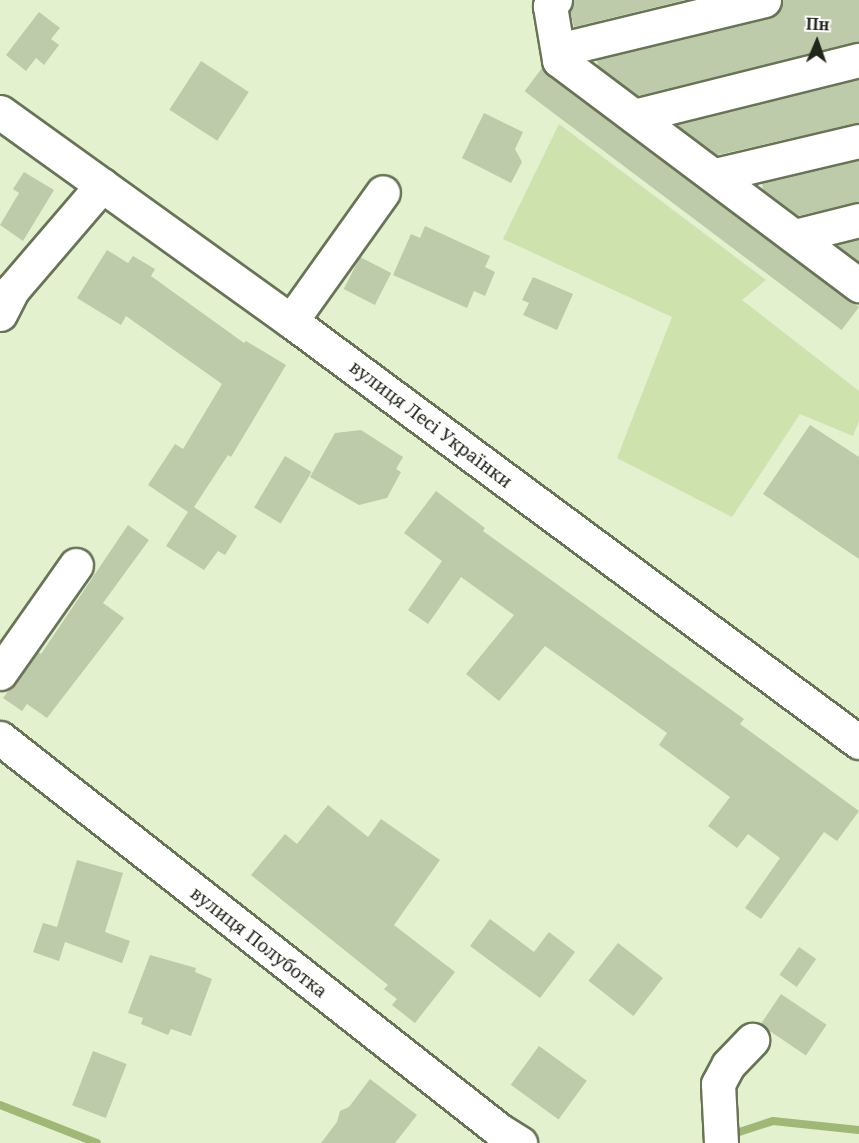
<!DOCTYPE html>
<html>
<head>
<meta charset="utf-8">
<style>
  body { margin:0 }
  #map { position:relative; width:859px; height:1143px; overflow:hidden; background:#e3f1ce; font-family:"Noto Serif",serif }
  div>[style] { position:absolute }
  .green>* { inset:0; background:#cde2ad }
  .stream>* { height:8px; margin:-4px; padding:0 4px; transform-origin:4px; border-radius:4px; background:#9fb875 }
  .building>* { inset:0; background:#becbaa; transform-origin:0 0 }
  .roads { filter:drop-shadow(2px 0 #687456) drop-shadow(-2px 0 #687456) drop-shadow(0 2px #687456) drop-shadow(0 -2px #687456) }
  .minor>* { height:33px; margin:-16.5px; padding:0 16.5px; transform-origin:16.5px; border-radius:16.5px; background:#fff }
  span { translate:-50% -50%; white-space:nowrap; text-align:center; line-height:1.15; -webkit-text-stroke:4.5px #fff; paint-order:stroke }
  .street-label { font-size:18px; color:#21261a }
  .north { position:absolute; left:787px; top:12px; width:60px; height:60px; -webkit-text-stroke:4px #fff; paint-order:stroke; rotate:2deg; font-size:16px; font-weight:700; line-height:24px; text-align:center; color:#21261a }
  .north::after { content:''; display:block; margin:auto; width:21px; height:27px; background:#21261a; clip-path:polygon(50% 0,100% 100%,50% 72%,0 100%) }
</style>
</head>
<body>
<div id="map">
  <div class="green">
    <i style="clip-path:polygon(559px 124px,766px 280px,742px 300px,859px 391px,859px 421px,853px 436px,800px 414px,732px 517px,617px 458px,672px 317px,503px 239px)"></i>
  </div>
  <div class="stream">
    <i style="left:0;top:1105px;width:104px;rotate:21.4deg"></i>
    <i style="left:727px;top:1136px;width:48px;rotate:-18.1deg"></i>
    <i style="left:773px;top:1121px;width:86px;rotate:6deg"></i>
  </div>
  <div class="building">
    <i style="clip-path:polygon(573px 0,685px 0,574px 27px,570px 11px)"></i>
    <i style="clip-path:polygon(782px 0,859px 0,859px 42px,638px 96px,598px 66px,597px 60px,768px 18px,777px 13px)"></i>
    <i style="clip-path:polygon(39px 12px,60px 28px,51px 39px,59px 45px,44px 65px,36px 58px,26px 71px,6px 55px)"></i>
    <i style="left:201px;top:61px;width:57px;height:58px;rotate:33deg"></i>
    <i style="left:542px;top:68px;width:397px;height:29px;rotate:37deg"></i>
    <i style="clip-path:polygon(859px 79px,859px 123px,717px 155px,677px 125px)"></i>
    <i style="clip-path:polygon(484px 113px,523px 132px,515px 149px,522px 162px,511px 183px,462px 158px)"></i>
    <i style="clip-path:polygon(859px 160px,859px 202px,798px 216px,763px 190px,762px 183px)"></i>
    <i style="clip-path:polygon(24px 172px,54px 190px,23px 241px,0 225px,19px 193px,13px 189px)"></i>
    <i style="clip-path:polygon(425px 226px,490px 256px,485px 267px,495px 272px,485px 296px,474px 291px,467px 308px,393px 275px,411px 234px,420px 238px)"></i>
    <i style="clip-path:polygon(859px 239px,859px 262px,837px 245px)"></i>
    <i style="clip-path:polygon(107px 250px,128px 263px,133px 256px,155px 269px,151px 276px,244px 343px,246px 341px,286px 365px,231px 457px,228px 455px,194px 507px,237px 536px,225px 555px,218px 551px,204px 570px,166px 546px,188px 512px,148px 485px,175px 444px,183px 449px,222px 384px,126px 316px,121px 325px,77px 298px)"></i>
    <i style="left:360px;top:257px;width:35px;height:36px;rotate:27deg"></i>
    <i style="clip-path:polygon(533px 277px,573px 294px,557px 330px,523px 315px,529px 303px,522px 300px)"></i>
    <i style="clip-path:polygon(810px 425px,859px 457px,859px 559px,763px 494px)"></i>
    <i style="clip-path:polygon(361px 430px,403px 457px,396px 469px,401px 472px,387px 498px,359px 505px,310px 477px,335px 433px)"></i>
    <i style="left:285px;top:456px;width:31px;height:60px;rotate:31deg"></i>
    <i style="clip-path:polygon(436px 491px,485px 528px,483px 531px,744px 719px,740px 724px,859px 811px,837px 841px,824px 832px,761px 919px,745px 908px,780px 858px,748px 834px,737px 848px,708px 826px,730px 797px,659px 745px,667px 733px,545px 646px,499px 701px,466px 674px,514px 615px,461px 577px,428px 624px,408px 610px,442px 561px,404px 533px)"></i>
    <i style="clip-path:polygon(128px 525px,149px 540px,103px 603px,124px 618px,47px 718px,27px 704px,22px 711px,3px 698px,38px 652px,41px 654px)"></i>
    <i style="clip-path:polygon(328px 805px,368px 837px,381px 819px,440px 860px,394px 925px,455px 972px,415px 1023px,392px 1005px,397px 999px,384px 989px,388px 985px,251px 875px,285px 834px,297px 844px)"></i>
    <i style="clip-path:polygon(77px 860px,123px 873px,105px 932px,130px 941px,122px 963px,65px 942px,59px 961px,33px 952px,43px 923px,57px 927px)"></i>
    <i style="clip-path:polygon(490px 919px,534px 952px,549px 932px,575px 952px,540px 998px,470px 946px)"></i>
    <i style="left:618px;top:943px;width:57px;height:48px;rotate:38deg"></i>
    <i style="left:799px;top:947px;width:21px;height:34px;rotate:35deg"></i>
    <i style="clip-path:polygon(150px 955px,196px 968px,195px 972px,212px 979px,191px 1036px,171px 1029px,168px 1035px,141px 1024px,143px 1018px,128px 1013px)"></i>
    <i style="left:781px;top:994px;width:55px;height:37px;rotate:34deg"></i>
    <i style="left:539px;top:1046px;width:59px;height:48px;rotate:36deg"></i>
    <i style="left:93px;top:1051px;width:36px;height:58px;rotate:21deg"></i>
    <i style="clip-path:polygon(370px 1079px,417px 1115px,395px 1143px,321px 1143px,337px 1122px,340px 1111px,349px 1107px)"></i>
  </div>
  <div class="roads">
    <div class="minor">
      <i style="left:555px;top:0;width:8px;rotate:130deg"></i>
      <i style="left:550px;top:6px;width:55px;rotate:80.5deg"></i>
      <i style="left:559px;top:60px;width:375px;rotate:36.9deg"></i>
      <i style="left:558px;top:50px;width:212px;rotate:-13.6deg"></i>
      <i style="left:0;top:112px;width:358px;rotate:35.7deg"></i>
      <i style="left:291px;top:321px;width:707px;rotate:36.55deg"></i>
      <i style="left:634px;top:116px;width:232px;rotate:-14deg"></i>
      <i style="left:715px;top:175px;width:148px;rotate:-13.3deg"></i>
      <i style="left:795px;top:236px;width:66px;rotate:-14deg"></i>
      <i style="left:0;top:314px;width:28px;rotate:-63deg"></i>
      <i style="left:13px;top:289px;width:137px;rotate:-49.4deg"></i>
      <i style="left:291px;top:321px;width:158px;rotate:-54.5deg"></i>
      <i style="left:0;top:673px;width:132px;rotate:-54.9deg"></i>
      <i style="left:0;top:738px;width:635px;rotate:38.15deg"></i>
      <i style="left:499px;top:1130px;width:25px;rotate:32deg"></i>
      <i style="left:721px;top:1143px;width:59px;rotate:-92.9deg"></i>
      <i style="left:718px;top:1084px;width:21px;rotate:-62deg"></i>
      <i style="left:728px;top:1065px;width:35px;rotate:-46deg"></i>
    </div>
  </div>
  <div class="street-label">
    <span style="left:431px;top:424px;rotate:37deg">вулиця Лесі Українки</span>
    <span style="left:259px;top:942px;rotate:38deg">вулиця Полуботка</span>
  </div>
  <div class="north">Пн</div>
</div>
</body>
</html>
